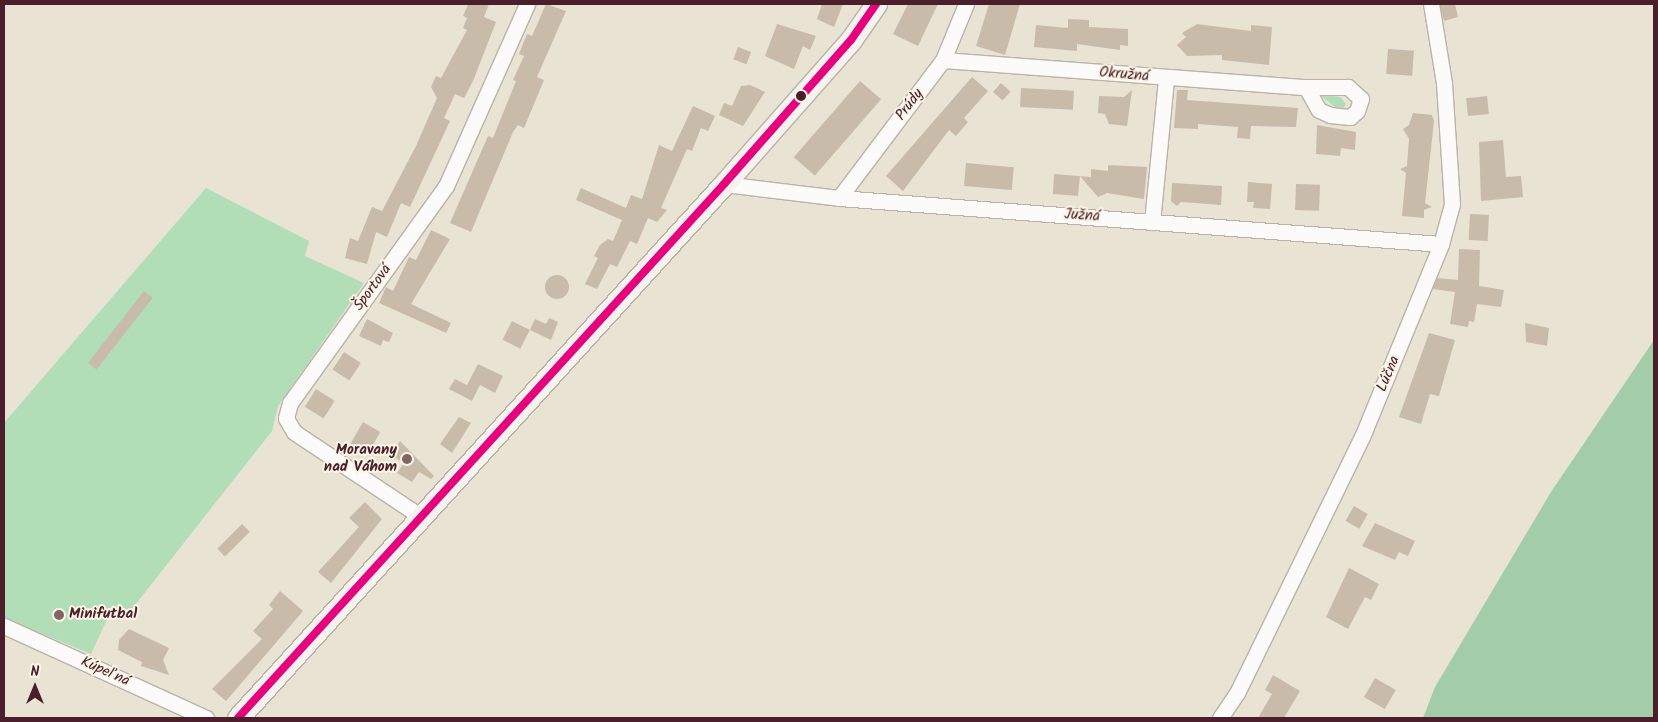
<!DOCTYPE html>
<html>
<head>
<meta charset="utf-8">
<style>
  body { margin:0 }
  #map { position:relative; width:1658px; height:722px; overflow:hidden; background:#e9e3d4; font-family:Kalam,sans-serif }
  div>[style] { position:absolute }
  .green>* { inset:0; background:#b1deb6 }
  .forest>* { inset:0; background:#a3cca8 }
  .building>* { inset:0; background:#c8bbaa; transform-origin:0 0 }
  .round { border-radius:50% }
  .roads { filter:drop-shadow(1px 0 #bab2a9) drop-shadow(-1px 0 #bab2a9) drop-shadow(0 1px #bab2a9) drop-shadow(0 -1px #bab2a9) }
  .street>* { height:15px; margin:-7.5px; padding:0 7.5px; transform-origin:7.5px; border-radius:7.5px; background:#fcfbf9 }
  .secondary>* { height:21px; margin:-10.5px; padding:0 10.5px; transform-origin:10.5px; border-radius:10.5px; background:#f6f2ee }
  .bus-1>* { height:8px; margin:-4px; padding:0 4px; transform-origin:4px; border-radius:4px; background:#e5007d }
  .dots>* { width:14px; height:14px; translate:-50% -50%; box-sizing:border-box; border:2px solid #fcf5e5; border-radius:50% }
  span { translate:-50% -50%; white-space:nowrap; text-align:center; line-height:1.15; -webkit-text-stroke:4px #fcf5e5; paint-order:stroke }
  .street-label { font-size:15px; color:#4a1f2b }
  .poi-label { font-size:15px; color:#4a1f2b; font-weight:700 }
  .right { translate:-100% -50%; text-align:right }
  .left { translate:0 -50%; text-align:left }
  .frame { position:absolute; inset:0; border:5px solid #4a1f2b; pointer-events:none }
  .north { position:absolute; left:10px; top:662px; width:50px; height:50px; -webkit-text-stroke:4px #fcf5e5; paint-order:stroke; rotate:0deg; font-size:14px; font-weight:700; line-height:20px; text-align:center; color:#4a1f2b }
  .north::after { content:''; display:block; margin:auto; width:18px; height:22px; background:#4a1f2b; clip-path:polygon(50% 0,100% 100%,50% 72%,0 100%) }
</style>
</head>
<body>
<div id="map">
  <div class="green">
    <i style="clip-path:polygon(1319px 94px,1340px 97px,1346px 104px,1342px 110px,1336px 108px)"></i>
    <i style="clip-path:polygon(206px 188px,309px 241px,305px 256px,364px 283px,278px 406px,272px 431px,124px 619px,109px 615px,91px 654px,4px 618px,4px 423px)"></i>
  </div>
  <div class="forest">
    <i style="clip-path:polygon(1654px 340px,1654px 718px,1423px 718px,1435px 687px,1551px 492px)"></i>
  </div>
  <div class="building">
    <i style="clip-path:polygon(468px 4px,489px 4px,484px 17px,496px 22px,473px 81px,464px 98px,455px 94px,444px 118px,450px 121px,410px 207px,401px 203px,387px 237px,376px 232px,367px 264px,345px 258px,350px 238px,358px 241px,372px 207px,382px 211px,416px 146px,437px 98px,431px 87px,436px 76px,441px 78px,467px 30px,463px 28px,467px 18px,463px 16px)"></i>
    <i style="clip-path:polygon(546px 4px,566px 11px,537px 77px,544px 80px,524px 128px,518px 125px,513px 132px,471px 232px,450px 223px,488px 136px,493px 138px,516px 81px,513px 80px,524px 56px,519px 54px,527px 34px,532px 36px)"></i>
    <i style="clip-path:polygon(822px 4px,843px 4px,834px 27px,817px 19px)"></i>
    <i style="clip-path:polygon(908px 4px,938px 4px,918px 46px,893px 34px)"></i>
    <i style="clip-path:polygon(989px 4px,1020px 4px,1005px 55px,976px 46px)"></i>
    <i style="clip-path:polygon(1440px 4px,1455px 4px,1458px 17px,1444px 21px)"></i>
    <i style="clip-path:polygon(1068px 19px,1089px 20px,1089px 27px,1128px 29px,1128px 46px,1120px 45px,1120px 50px,1077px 44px,1077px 51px,1034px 47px,1036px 25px,1068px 28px)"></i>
    <i style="clip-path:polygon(777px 24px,816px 36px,810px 50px,803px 46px,794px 69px,765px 56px)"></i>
    <i style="clip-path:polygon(1197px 24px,1251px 31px,1251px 25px,1272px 27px,1269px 65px,1222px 60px,1222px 55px,1187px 56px,1177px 45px,1186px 37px,1182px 33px)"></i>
    <i style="left:738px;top:47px;width:14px;height:13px;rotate:21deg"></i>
    <i style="left:1388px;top:49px;width:26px;height:25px;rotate:4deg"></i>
    <i style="clip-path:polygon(972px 77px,988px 91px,964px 118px,968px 122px,956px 136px,949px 130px,903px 191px,886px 176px)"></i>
    <i style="left:860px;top:81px;width:28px;height:101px;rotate:41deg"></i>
    <i style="left:1001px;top:83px;width:13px;height:12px;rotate:42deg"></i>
    <i style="clip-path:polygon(750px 85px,765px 92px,743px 126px,719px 115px,724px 103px,732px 106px,741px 86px)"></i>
    <i style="left:1021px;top:88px;width:53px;height:19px;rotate:3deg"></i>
    <i style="clip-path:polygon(1132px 90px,1127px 126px,1109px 124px,1105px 114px,1098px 113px,1099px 96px,1124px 97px)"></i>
    <i style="clip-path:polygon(1177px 90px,1188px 90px,1187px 100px,1298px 108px,1296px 127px,1251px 126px,1250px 139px,1237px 138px,1238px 127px,1198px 124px,1198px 129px,1174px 128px)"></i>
    <i style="left:1487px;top:96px;width:18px;height:21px;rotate:84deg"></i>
    <i style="clip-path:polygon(693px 106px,715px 116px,708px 131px,701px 128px,692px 151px,687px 149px,661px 208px,667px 210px,657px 222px,648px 218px,637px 244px,630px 241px,617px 267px,610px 264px,597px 289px,585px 284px,598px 258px,594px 256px,600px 245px,608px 239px,613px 241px,622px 220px,576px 200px,581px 188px,626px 208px,631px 195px,642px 199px,659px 145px,672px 151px)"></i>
    <i style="clip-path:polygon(1413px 113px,1432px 115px,1434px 121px,1425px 203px,1432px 207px,1424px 210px,1424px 218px,1402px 216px,1406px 173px,1400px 169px,1407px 166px,1409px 139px,1403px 129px,1409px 125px)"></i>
    <i style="clip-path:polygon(1317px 125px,1356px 132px,1355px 150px,1341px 148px,1340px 156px,1316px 154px)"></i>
    <i style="clip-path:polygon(1503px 140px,1506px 177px,1521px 176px,1523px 197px,1481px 201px,1479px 142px)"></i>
    <i style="left:966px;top:163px;width:48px;height:23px;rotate:5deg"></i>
    <i style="clip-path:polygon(1108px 165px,1147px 167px,1144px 199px,1107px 193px,1098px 197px,1080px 176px,1078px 196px,1053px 194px,1054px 174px,1091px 177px,1091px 169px,1108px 171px)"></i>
    <i style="clip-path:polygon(1248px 182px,1272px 184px,1270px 209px,1253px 208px,1254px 202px,1247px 202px)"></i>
    <i style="clip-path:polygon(1172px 183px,1222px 186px,1221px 205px,1181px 202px,1177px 206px,1171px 201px)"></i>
    <i style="left:1296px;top:184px;width:24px;height:26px;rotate:2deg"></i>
    <i style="left:1470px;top:214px;width:19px;height:26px;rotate:3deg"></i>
    <i style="clip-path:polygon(431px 230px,450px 239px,411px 304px,451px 323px,446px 333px,379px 303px,386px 287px,393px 291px,409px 257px,416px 260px)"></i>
    <i style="clip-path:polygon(1459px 249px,1480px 250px,1479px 286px,1504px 290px,1501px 307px,1477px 304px,1474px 322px,1469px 321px,1468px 327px,1450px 324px,1455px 292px,1433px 289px,1437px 278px,1458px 280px)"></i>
    <i class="round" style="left:545px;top:275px;width:24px;height:24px"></i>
    <i style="left:144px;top:291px;width:11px;height:91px;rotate:38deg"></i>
    <i style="clip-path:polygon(549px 318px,558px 322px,551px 340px,530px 330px,535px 319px,546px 324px)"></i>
    <i style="clip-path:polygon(367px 319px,393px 333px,389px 342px,383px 340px,381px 346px,359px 336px)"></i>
    <i style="left:512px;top:321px;width:20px;height:21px;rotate:27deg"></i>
    <i style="clip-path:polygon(1525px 323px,1549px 328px,1547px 346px,1526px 342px)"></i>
    <i style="clip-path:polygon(1429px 333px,1455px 340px,1439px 396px,1430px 394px,1421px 424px,1399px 417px)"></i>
    <i style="left:344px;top:352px;width:20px;height:21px;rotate:33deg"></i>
    <i style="clip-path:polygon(478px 364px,503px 376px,495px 393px,480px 385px,472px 401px,449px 389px,455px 379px,467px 385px)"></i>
    <i style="left:316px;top:389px;width:22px;height:21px;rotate:32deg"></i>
    <i style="clip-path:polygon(459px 417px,471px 423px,452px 453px,440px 444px)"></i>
    <i style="left:363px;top:422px;width:20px;height:25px;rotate:30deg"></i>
    <i style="clip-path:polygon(400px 441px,434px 476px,431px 479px,419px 472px,412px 482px,397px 473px,404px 463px,391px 455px)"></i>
    <i style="clip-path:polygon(365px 502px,382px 519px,331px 583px,318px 572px,359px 527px,349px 518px)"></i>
    <i style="left:1354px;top:506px;width:16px;height:17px;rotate:30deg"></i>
    <i style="clip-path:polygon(1375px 523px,1415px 541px,1408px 556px,1399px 552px,1395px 560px,1362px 546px)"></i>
    <i style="left:242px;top:524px;width:11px;height:35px;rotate:45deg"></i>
    <i style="clip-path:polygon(1349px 568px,1379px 584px,1371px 600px,1365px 597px,1348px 629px,1326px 617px)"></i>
    <i style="clip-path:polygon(280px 591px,303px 611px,226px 701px,212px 689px,262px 639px,253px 631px,273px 609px,269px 605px)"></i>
    <i style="clip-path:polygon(129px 629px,169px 648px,163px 660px,169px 675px,141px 666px,142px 662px,118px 650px,119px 640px)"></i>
    <i style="clip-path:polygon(1273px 675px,1300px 691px,1284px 718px,1258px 718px,1272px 694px,1265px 690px)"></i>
    <i style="left:1375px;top:678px;width:24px;height:22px;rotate:30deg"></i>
  </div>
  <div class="roads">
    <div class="street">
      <i style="left:943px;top:60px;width:364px;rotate:4.3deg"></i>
      <i style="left:1306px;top:87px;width:26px;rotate:61deg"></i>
      <i style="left:1319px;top:110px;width:12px;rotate:24deg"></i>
      <i style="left:1330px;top:115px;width:20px;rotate:6deg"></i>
      <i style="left:1350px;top:117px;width:9px;rotate:-41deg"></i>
      <i style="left:1357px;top:111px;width:13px;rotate:-72deg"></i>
      <i style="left:1361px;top:99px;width:18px;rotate:-137deg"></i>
      <i style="left:1348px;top:87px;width:42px;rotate:180deg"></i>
      <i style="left:724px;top:184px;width:116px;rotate:6.9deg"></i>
      <i style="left:839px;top:198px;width:604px;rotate:4.37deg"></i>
      <i style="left:839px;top:198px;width:173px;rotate:-53deg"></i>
      <i style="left:943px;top:60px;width:61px;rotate:-67.7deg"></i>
      <i style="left:1152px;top:222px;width:145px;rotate:-84.4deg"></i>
      <i style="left:420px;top:516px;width:151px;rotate:-146.3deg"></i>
      <i style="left:294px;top:432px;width:16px;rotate:-120deg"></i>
      <i style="left:286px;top:418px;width:16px;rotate:-75deg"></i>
      <i style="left:290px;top:403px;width:267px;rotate:-54.3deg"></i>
      <i style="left:446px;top:186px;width:199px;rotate:-66deg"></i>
      <i style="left:4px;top:626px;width:222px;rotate:24.5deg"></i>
      <i style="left:1220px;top:718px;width:30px;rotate:-56deg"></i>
      <i style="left:1237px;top:693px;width:285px;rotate:-64deg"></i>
      <i style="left:1362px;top:437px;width:209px;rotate:-67.7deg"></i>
      <i style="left:1441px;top:244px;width:41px;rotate:-74.6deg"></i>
      <i style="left:1452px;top:204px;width:121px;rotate:-93.8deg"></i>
      <i style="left:1444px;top:83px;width:80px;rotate:-99.3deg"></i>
    </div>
    <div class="secondary">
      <i style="left:238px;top:718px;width:722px;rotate:-47.69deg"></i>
      <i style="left:724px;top:184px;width:192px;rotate:-48.6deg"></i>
      <i style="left:851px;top:40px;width:44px;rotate:-55.2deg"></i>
    </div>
  </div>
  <div class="bus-1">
    <i style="left:238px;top:718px;width:722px;rotate:-47.69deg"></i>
    <i style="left:724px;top:184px;width:192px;rotate:-48.6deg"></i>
    <i style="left:851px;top:40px;width:44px;rotate:-55.2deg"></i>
  </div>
  <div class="dots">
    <i style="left:801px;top:96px;background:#4a1f2b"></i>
    <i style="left:407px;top:459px;background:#826466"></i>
    <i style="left:59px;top:615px;background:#826466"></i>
  </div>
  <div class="street-label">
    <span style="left:1124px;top:75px;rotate:5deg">Okružná</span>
    <span style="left:910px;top:105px;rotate:-53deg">Prúdy</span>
    <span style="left:1082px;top:216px;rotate:4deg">Južná</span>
    <span style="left:373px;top:288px;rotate:-54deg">Športová</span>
    <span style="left:1389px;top:374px;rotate:-67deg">Lúčna</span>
    <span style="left:105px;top:672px;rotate:24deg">Kúpeľná</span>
  </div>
  <div class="poi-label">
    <span class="right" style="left:397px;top:459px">Moravany<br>nad Váhom</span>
    <span class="left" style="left:69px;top:615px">Minifutbal</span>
  </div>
  <div class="frame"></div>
  <div class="north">N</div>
</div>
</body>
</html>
